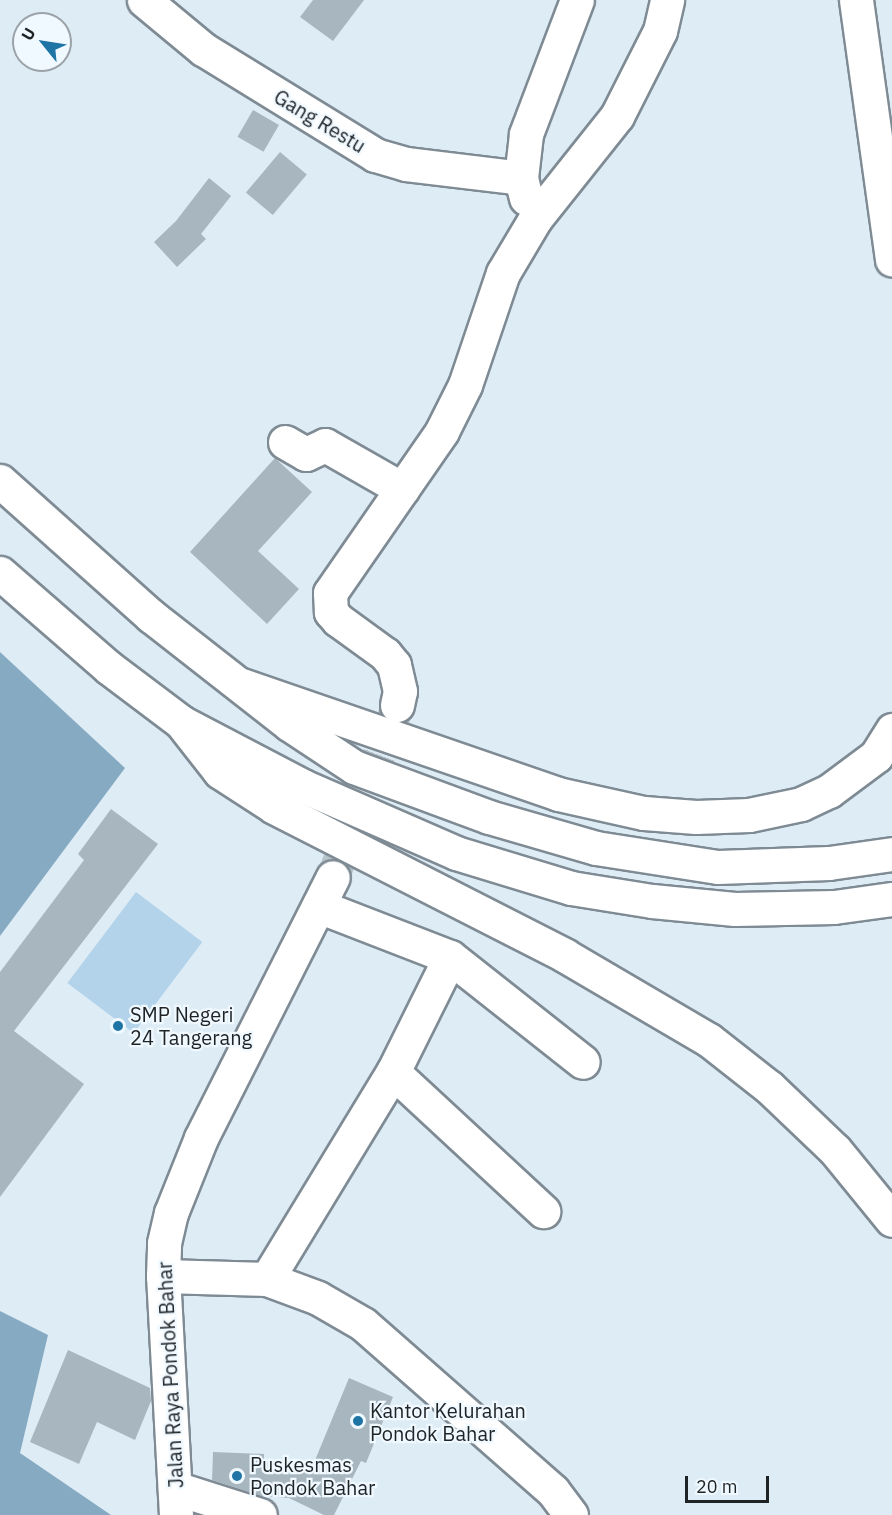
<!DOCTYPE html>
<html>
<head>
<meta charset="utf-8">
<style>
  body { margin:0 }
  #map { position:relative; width:892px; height:1515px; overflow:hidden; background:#deecf6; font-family:"IBM Plex Sans",sans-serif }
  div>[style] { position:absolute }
  .green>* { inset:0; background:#b2d3ea; transform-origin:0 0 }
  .water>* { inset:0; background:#86aac2 }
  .building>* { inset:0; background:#a8b6bf; transform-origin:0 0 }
  .minor-tunnel>* { height:33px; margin-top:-16.5px; transform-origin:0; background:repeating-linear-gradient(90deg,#b8c4cc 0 33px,transparent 0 49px) }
  .roads { filter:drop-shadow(2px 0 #7f8b94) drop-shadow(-2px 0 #7f8b94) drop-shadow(0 2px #7f8b94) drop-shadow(0 -2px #7f8b94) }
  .minor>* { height:33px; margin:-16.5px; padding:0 16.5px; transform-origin:16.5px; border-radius:16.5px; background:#fff }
  .major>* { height:33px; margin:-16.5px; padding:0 16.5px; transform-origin:16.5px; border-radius:16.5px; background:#fff }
  .highway>* { height:33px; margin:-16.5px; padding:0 16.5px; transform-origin:16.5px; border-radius:16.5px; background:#fff }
  .dots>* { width:16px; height:16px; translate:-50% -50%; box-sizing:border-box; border:3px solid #f0f9ff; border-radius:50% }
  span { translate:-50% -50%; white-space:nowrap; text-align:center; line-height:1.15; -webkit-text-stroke:4.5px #f0f9ff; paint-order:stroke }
  .street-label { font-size:20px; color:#1e2326 }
  .poi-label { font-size:20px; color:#1e2326 }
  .left { translate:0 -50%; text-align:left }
  .north { position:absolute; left:12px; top:12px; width:60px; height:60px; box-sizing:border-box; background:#f0f9ff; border:2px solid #9ca3a8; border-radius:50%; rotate:300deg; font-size:16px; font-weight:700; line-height:24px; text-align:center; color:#1e2326 }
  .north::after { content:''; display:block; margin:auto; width:21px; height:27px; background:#1e75a5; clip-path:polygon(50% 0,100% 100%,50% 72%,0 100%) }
  .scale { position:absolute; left:685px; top:1476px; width:84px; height:27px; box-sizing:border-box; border:3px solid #1e2326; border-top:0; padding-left:8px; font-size:18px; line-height:21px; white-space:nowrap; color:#1e2326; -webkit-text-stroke:4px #f0f9ff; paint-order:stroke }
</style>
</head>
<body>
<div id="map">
  <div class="green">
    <i style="left:136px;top:892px;width:83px;height:114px;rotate:37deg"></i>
  </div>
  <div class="water">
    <i style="clip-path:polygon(0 652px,125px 768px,0 936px)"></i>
    <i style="clip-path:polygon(0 1311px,48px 1335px,20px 1453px,111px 1515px,0 1515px)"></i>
  </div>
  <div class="building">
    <i style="clip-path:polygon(313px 0,364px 0,333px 41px,300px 17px)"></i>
    <i style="left:253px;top:110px;width:30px;height:31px;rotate:30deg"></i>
    <i style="left:280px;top:152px;width:35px;height:53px;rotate:40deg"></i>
    <i style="clip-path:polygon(209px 178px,231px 196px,201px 234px,206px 239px,177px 267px,154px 242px,176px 221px)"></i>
    <i style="clip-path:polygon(275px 458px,312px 492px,258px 551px,299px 589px,267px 624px,190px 552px)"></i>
    <i style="clip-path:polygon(111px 809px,158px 844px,14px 1031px,84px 1084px,0 1197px,0 972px,84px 860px,78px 854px)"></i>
    <i style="clip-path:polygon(68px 1350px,150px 1388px,151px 1401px,135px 1440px,97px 1422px,79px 1464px,30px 1442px)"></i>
    <i style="clip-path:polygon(349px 1378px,393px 1397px,366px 1463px,361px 1461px,334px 1515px,324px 1515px,289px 1498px,261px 1496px,212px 1480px,213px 1452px,264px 1454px,264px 1461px,311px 1470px)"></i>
  </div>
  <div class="minor-tunnel">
    <i style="left:333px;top:877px;width:178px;rotate:-69.3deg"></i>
  </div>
  <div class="roads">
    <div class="minor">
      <i style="left:144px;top:0;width:77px;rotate:39.7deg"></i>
      <i style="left:203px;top:49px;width:202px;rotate:31.6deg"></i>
      <i style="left:375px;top:155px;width:32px;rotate:16deg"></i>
      <i style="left:406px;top:164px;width:116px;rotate:6.9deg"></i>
      <i style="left:526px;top:198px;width:21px;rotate:-104deg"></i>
      <i style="left:521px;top:178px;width:44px;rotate:-83.5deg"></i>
      <i style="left:526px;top:134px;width:143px;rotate:-69.2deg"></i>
      <i style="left:285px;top:442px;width:24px;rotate:30deg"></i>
      <i style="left:306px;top:454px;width:21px;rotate:-25deg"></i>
      <i style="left:325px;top:445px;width:89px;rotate:29.7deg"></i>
      <i style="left:397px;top:705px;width:14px;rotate:-78deg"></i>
      <i style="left:400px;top:691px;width:27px;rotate:-103deg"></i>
      <i style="left:394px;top:665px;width:14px;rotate:-129deg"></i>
      <i style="left:385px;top:654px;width:58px;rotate:-144.1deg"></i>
      <i style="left:338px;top:620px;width:11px;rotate:-131deg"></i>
      <i style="left:331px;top:612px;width:19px;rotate:-93deg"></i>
      <i style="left:330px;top:593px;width:197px;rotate:-55.3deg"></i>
      <i style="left:442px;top:431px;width:51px;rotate:-63.4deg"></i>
      <i style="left:465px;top:385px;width:118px;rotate:-71.3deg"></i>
      <i style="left:503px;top:273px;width:63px;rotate:-59.3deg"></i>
      <i style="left:535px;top:219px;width:132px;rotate:-51.5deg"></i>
      <i style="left:617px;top:116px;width:95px;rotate:-63.2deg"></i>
      <i style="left:660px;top:31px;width:32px;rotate:-77deg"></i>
      <i style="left:321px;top:907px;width:138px;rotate:21.2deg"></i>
      <i style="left:450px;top:957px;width:169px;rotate:38.3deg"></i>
      <i style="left:393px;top:1072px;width:205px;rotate:42.8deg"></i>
      <i style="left:163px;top:1276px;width:104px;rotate:1.7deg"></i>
      <i style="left:267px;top:1279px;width:54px;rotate:20.4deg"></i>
      <i style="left:318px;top:1298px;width:52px;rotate:30deg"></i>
      <i style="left:363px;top:1324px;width:253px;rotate:41.3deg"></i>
      <i style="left:553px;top:1491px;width:30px;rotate:53deg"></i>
      <i style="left:267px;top:1279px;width:242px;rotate:-58.7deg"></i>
      <i style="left:393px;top:1072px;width:128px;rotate:-63.6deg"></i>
      <i style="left:175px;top:1488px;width:89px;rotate:17.6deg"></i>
      <i style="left:176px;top:1515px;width:239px;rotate:-93.1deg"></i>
      <i style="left:163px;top:1276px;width:33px;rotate:-88deg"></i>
      <i style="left:164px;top:1243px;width:31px;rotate:-77deg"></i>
      <i style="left:171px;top:1213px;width:81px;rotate:-68.2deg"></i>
      <i style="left:201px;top:1138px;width:292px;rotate:-63.2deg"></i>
    </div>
    <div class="major">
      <i style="left:0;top:481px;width:203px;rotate:41.8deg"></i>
      <i style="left:151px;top:616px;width:175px;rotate:38deg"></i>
      <i style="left:289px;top:724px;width:78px;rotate:33.5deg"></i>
      <i style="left:354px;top:767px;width:144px;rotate:20.3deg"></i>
      <i style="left:489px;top:817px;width:111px;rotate:16.2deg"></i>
      <i style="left:596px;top:848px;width:123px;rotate:8.9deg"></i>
      <i style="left:718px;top:867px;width:111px;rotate:-2.1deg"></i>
      <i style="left:829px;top:863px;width:64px;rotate:-8.1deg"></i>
      <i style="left:0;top:573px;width:143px;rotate:41deg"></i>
      <i style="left:108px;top:667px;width:91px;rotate:37deg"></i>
      <i style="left:181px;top:722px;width:138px;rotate:27.7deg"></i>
      <i style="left:303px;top:786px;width:167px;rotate:23.6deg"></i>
      <i style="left:456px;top:853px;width:120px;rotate:16.9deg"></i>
      <i style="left:571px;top:888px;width:82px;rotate:9.1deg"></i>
      <i style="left:652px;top:901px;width:83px;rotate:5.5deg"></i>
      <i style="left:735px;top:909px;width:99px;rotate:-1.2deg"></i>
      <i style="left:834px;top:907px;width:59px;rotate:-7.9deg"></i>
    </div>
    <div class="highway">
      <i style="left:856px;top:0;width:262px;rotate:82.1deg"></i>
      <i style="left:242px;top:685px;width:334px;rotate:19deg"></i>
      <i style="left:558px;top:794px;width:88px;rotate:12.5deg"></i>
      <i style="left:644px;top:813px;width:52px;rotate:4.4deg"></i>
      <i style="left:696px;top:817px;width:53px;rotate:-2.2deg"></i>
      <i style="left:749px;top:815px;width:53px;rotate:-11.9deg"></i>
      <i style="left:801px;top:804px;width:31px;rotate:-25deg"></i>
      <i style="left:829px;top:791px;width:59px;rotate:-36.7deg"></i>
      <i style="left:876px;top:756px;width:31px;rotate:-58deg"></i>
      <i style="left:181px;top:722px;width:63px;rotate:52deg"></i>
      <i style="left:220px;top:772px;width:64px;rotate:32.9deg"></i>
      <i style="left:274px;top:807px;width:326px;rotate:27deg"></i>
      <i style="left:564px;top:955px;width:168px;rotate:30.4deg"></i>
      <i style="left:709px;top:1040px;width:76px;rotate:38.1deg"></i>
      <i style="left:769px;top:1087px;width:91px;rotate:43.7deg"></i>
      <i style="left:835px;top:1150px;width:90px;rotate:50.8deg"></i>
    </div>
  </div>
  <div class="dots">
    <i style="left:118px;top:1026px;background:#1e75a5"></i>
    <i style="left:358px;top:1421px;background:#1e75a5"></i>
    <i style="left:237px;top:1476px;background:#1e75a5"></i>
  </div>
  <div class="street-label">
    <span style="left:320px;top:121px;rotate:31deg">Gang Restu</span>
    <span style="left:170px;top:1375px;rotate:-93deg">Jalan Raya Pondok Bahar</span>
  </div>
  <div class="poi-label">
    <span class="left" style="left:130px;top:1026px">SMP Negeri<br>24 Tangerang</span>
    <span class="left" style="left:370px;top:1422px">Kantor Kelurahan<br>Pondok Bahar</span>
    <span class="left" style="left:250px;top:1476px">Puskesmas<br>Pondok Bahar</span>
  </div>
  <div class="north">U</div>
  <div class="scale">20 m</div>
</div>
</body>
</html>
